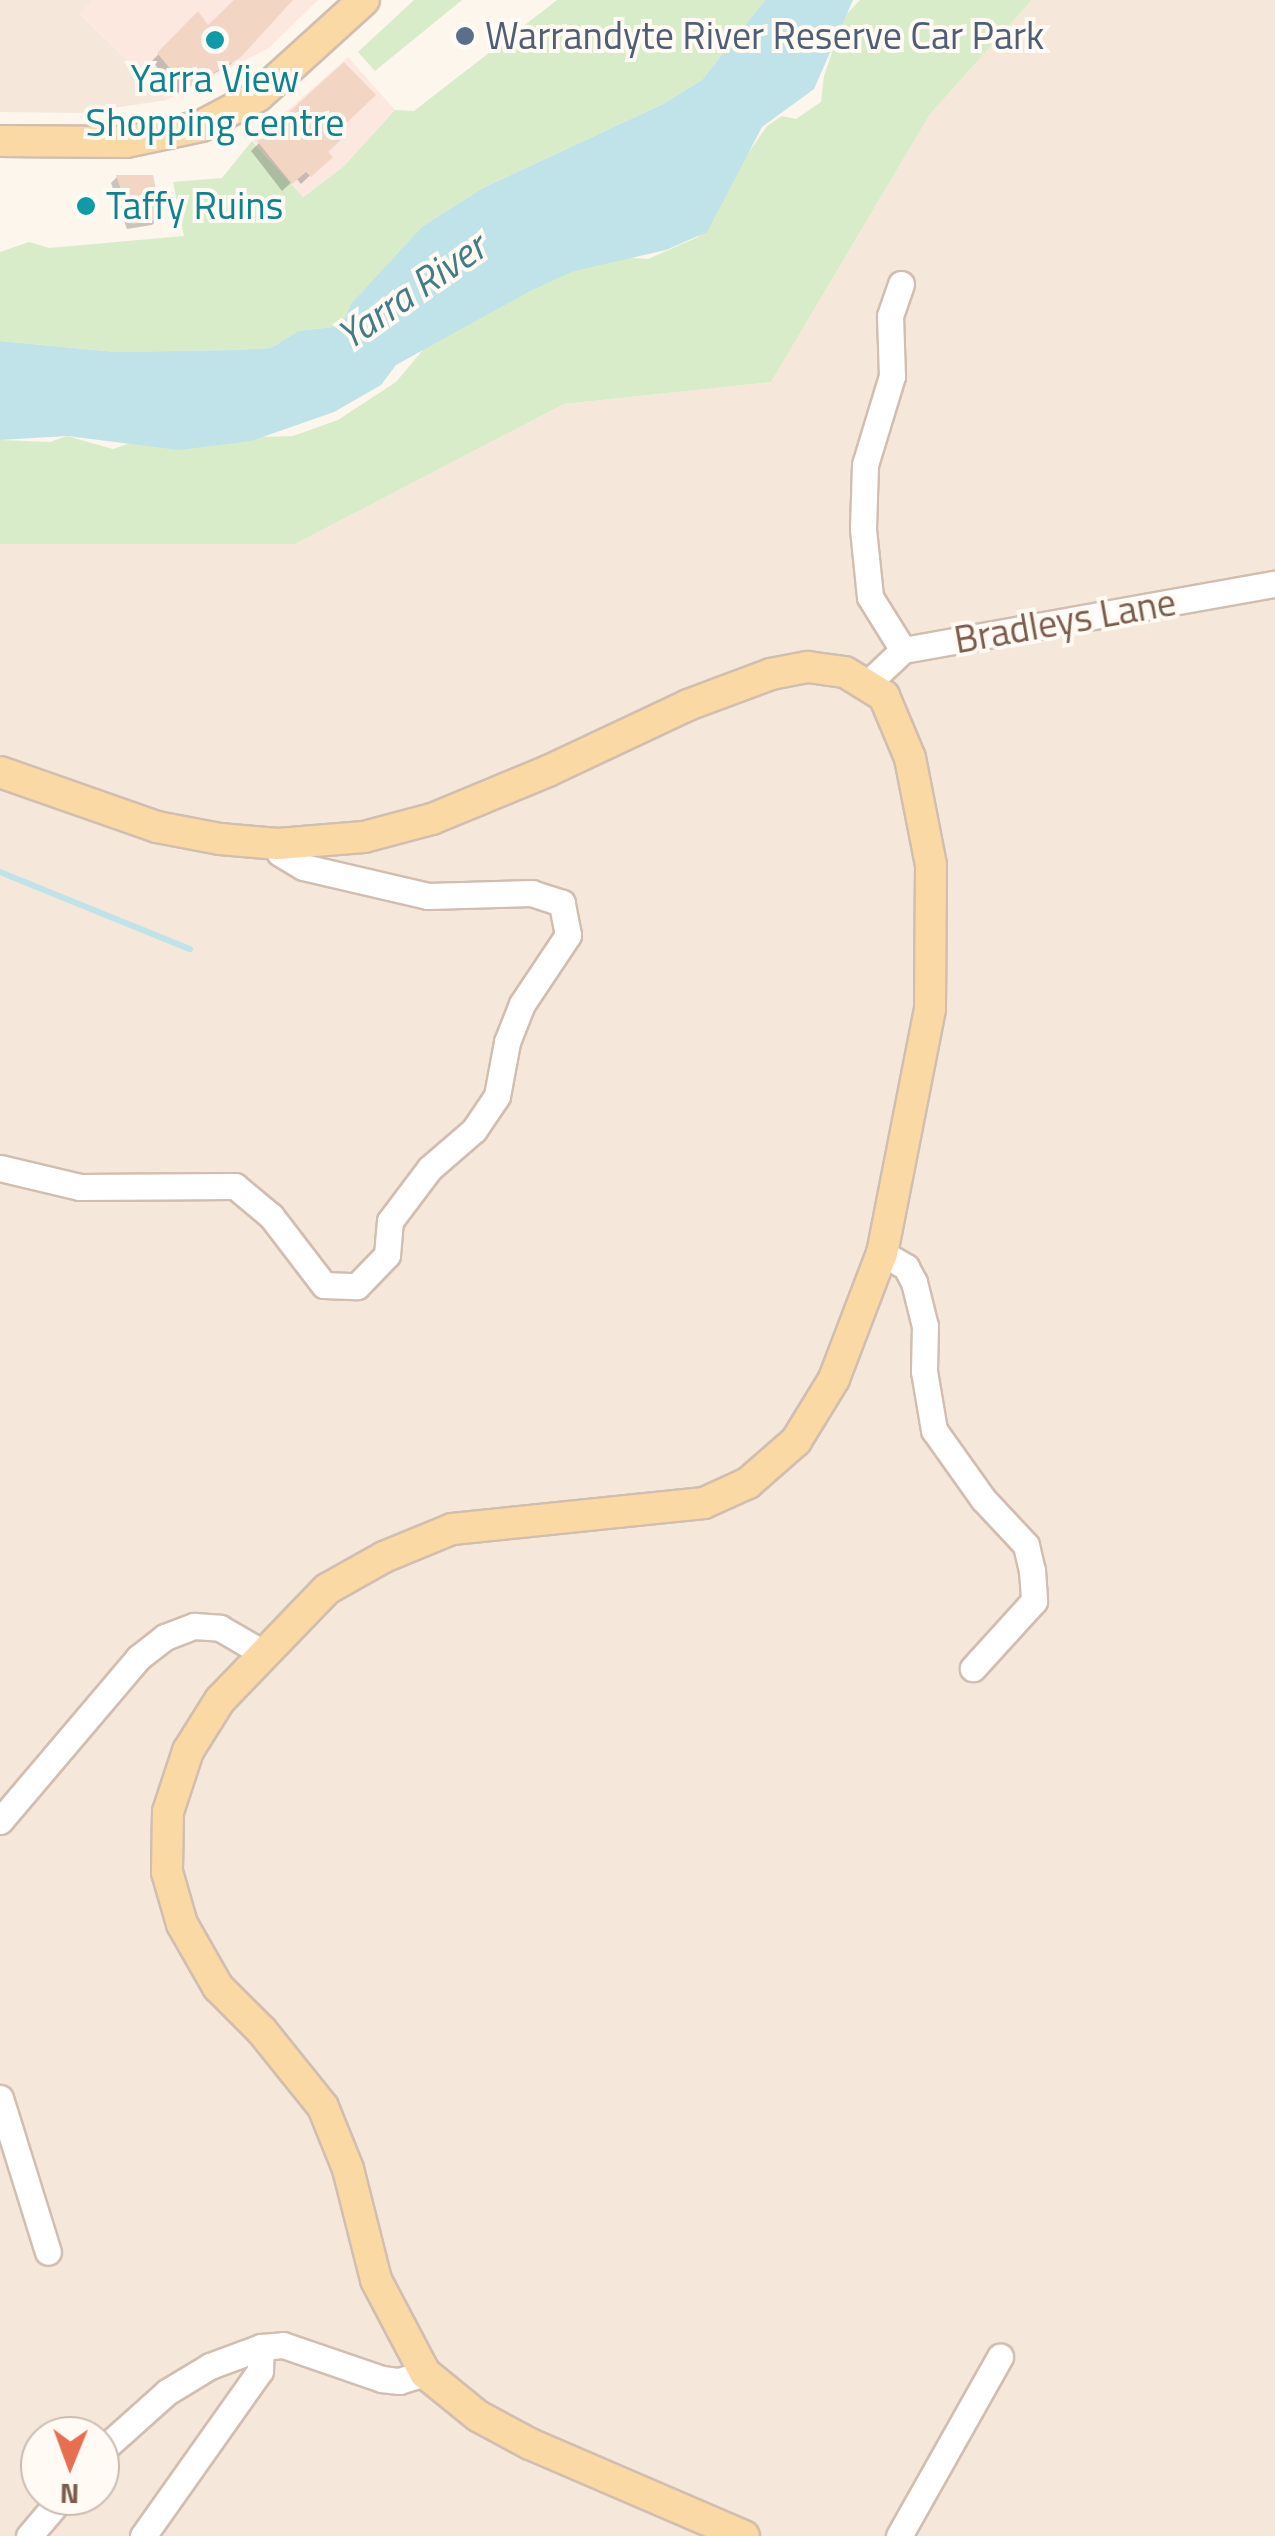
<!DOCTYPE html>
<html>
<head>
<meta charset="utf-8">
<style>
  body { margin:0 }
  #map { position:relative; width:1275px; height:2536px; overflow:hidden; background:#fdf6ec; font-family:"Titillium Web",sans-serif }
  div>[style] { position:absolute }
  .residential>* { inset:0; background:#f5e8da }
  .commercial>* { inset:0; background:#fde8e0 }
  .green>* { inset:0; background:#d8ecc9 }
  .water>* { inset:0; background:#bfe3e8 }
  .shadow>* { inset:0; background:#0003 }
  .stream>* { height:6px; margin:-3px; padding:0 3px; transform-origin:3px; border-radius:3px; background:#bfe3e8 }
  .building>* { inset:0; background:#f3d5c3 }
  .roads { filter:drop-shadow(2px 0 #d1beb0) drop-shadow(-2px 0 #d1beb0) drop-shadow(0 2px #d1beb0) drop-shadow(0 -2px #d1beb0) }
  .minor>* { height:25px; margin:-12.5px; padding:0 12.5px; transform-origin:12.5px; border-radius:12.5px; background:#fff }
  .major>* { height:30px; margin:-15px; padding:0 15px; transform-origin:15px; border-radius:15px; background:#fbd9a5 }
  .dots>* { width:28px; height:28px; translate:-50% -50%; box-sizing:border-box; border:5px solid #fffaf3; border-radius:50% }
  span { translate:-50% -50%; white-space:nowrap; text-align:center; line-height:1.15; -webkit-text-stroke:8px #fffaf3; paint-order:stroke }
  .service-label { font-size:38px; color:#4e5e75 }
  .left { translate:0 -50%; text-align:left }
  .culture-label { font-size:38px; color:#0d838f }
  .street-label { font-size:38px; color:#7a5c4d }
  .water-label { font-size:40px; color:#437c86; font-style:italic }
  .north { position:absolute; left:20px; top:2416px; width:100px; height:100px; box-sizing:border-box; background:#fffaf3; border:2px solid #cabbb1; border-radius:50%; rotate:181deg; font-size:28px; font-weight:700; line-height:40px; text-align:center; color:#7a5c4d }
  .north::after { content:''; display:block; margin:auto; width:35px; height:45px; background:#e76f51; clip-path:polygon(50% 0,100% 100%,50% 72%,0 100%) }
</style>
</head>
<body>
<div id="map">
  <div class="residential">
    <i style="clip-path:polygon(0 0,93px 0,80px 14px,167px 100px,80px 113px,0 112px)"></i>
    <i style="clip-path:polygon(evenodd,1032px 0,1275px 0,1275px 2536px,0 2536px,0 544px,295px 544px,564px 404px,771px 382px,930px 114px,1032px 0,40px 2436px,100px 2436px,100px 2496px,40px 2496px,40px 2436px)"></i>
  </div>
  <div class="commercial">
    <i style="clip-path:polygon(93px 0,318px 0,269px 48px,167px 100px,80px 14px)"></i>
    <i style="clip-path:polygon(348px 57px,395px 110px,343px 167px,302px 197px,253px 141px)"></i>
  </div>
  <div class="green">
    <i style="clip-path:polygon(414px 0,462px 0,375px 71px,358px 52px)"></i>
    <i style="clip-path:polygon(557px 0,765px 0,702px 80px,663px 104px,483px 188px,423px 226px,344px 321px,333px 327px,298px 331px,271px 348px,233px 350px,116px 352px,0 341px,0 252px,29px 242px,49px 248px,184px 236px,173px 182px,222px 178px,252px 141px,303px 197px,343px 167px,395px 110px,414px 111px)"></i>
    <i style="clip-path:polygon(860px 0,1032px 0,930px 114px,771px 382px,564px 404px,295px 544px,0 544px,0 440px,50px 442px,67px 436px,113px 449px,136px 441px,293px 436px,338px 420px,396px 382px,438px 332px,604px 256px,648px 259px,698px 237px,710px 225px,740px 165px,767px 126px,782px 116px,796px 119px,821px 102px,824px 76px,844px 17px)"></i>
  </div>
  <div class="water">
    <i style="clip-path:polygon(765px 0,853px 0,814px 89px,762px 127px,707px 232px,666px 250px,574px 271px,530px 291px,396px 365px,381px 385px,334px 412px,251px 441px,179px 450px,67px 436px,0 440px,0 341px,116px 352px,233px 350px,271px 348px,298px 331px,333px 327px,344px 321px,351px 304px,423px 226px,483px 188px,663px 104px,702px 80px)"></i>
  </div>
  <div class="shadow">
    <i style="clip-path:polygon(238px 0,290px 0,231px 64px,178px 93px,152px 61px,197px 15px,208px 29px)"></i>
    <i style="clip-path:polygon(335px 130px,321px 165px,301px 184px,296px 178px,282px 191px,251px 151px,259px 143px)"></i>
    <i style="clip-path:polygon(117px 177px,159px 219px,152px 225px,127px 229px,111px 183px)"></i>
  </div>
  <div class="stream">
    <i style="left:0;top:872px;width:205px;rotate:22.1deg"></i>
  </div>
  <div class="building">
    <i style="clip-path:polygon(234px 0,293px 0,240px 58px,186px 88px,157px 53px,198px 11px,208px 25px)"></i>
    <i style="clip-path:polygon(344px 62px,376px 95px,339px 130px,345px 136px,328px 152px,333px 157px,311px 177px,306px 172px,292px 184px,257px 141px)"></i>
    <i style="clip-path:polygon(116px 175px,153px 175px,162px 219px,133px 224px)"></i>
  </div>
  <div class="roads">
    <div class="minor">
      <i style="left:901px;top:284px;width:34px;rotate:109deg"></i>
      <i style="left:890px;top:316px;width:60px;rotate:88.1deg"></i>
      <i style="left:892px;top:376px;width:93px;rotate:106.9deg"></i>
      <i style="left:865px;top:465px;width:64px;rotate:91.8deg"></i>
      <i style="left:863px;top:529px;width:68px;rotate:84.1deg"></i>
      <i style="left:870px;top:597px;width:62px;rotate:58.1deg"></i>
      <i style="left:868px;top:683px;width:48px;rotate:-43.3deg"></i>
      <i style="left:903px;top:650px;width:378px;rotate:-10.1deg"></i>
      <i style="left:0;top:1168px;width:82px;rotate:13.4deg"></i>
      <i style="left:80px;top:1187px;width:155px;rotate:-0.4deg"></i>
      <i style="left:235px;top:1186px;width:47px;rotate:39.8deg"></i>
      <i style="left:271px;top:1216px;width:87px;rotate:52.5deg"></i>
      <i style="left:324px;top:1285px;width:33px;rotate:2deg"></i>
      <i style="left:357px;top:1286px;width:43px;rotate:-45.9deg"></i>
      <i style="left:387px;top:1255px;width:34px;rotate:-85deg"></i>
      <i style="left:390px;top:1221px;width:66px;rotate:-53deg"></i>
      <i style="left:430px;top:1168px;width:58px;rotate:-40.8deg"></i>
      <i style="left:474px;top:1130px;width:41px;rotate:-55.9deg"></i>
      <i style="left:497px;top:1096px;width:55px;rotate:-79.5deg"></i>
      <i style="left:507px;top:1042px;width:41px;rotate:-68.5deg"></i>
      <i style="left:522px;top:1004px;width:83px;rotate:-56.3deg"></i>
      <i style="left:568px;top:935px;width:33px;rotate:-101deg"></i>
      <i style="left:562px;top:903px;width:32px;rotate:-162deg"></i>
      <i style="left:532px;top:893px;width:104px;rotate:178.3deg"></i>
      <i style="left:428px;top:896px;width:128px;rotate:-166.9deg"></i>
      <i style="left:303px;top:867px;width:27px;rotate:-149deg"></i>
      <i style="left:280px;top:853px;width:9px;rotate:-103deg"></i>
      <i style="left:882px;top:1253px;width:28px;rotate:30deg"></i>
      <i style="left:906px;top:1267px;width:17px;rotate:62deg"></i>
      <i style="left:914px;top:1282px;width:45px;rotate:76deg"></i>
      <i style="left:925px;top:1326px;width:45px;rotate:91.3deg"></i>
      <i style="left:924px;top:1371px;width:60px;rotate:80.4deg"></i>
      <i style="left:934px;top:1430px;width:85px;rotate:54.6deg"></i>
      <i style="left:983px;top:1499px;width:63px;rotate:46.9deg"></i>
      <i style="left:1026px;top:1545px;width:26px;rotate:77deg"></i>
      <i style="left:1032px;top:1570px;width:31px;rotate:86deg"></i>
      <i style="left:1034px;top:1601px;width:91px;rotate:132.3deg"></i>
      <i style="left:0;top:1821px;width:214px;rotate:-49.7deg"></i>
      <i style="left:138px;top:1658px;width:34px;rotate:-38deg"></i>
      <i style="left:165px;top:1637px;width:31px;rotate:-21deg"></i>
      <i style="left:194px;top:1626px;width:26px;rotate:4deg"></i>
      <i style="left:220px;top:1628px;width:50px;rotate:30.2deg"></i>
      <i style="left:0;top:2098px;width:161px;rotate:72.7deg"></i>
      <i style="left:100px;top:2452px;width:90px;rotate:-41.8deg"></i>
      <i style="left:167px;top:2392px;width:50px;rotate:-31.2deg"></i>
      <i style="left:210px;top:2366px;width:54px;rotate:-20.4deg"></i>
      <i style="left:261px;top:2347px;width:22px;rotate:-5deg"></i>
      <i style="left:283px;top:2345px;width:105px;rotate:19deg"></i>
      <i style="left:382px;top:2379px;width:17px;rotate:7deg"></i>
      <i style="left:399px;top:2381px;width:27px;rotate:-17deg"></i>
      <i style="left:29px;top:2536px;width:52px;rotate:-49.6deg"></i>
      <i style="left:143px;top:2536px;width:202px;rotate:-54.7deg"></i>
      <i style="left:260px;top:2371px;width:24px;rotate:-88deg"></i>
      <i style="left:899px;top:2536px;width:206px;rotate:-60.6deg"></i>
    </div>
    <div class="major">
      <i style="left:0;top:141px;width:126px;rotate:0.5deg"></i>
      <i style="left:126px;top:142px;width:77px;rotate:-12deg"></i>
      <i style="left:201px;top:126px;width:64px;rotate:-27.8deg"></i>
      <i style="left:258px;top:96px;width:143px;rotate:-42.2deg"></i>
      <i style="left:0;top:772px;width:166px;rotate:19.3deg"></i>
      <i style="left:157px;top:827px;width:64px;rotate:10.8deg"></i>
      <i style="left:220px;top:839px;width:58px;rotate:4.9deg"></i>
      <i style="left:278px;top:844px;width:86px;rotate:-4.7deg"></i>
      <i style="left:364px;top:837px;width:70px;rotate:-14.8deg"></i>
      <i style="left:432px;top:819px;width:126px;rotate:-22.5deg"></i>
      <i style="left:548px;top:771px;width:155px;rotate:-25.2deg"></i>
      <i style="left:688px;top:705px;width:89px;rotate:-20.5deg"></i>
      <i style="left:771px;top:674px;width:38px;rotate:-11deg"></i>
      <i style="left:808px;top:667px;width:37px;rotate:8deg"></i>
      <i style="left:845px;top:672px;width:46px;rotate:31.6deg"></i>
      <i style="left:884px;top:696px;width:67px;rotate:67.2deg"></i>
      <i style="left:910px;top:758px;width:109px;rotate:78.9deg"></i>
      <i style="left:931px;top:865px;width:144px;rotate:90.4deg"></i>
      <i style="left:930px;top:1009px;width:249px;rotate:101.1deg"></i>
      <i style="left:882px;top:1253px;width:135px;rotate:110.9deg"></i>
      <i style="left:834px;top:1379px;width:73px;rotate:121.5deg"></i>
      <i style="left:796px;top:1441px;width:64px;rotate:138.8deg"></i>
      <i style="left:748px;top:1483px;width:48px;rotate:155.6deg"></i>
      <i style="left:704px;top:1503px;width:253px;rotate:174.1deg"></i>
      <i style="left:452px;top:1529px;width:74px;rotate:157.6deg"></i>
      <i style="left:384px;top:1557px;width:65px;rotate:150.7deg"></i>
      <i style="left:327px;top:1589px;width:154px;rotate:133.9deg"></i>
      <i style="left:220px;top:1700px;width:60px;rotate:122.1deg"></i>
      <i style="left:188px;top:1751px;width:64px;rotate:108.2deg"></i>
      <i style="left:168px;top:1812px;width:60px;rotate:91deg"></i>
      <i style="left:167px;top:1872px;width:54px;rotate:73.9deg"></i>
      <i style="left:182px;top:1924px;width:73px;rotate:60.3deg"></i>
      <i style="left:218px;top:1987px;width:62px;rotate:45deg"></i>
      <i style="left:262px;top:2031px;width:97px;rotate:51.2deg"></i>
      <i style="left:323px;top:2107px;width:67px;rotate:68deg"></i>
      <i style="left:348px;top:2169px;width:114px;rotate:75.8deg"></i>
      <i style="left:376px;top:2280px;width:105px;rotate:62.2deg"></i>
      <i style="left:425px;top:2373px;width:68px;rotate:39.1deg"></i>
      <i style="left:478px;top:2416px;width:59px;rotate:28.3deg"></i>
      <i style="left:530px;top:2444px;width:233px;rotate:23.3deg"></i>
    </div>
  </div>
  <div class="dots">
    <i style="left:465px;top:36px;background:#5c6f8a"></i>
    <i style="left:215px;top:40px;background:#0f9aa8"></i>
    <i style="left:86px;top:206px;background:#0f9aa8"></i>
  </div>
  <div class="service-label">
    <span class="left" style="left:485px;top:36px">Warrandyte River Reserve Car Park</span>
  </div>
  <div class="culture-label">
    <span style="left:215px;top:101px">Yarra View<br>Shopping centre</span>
    <span class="left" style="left:106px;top:206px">Taffy Ruins</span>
  </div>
  <div class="street-label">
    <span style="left:1065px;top:621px;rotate:-10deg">Bradleys Lane</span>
  </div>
  <div class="water-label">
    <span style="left:411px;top:291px;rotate:-35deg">Yarra River</span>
  </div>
  <div class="north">N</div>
</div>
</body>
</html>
